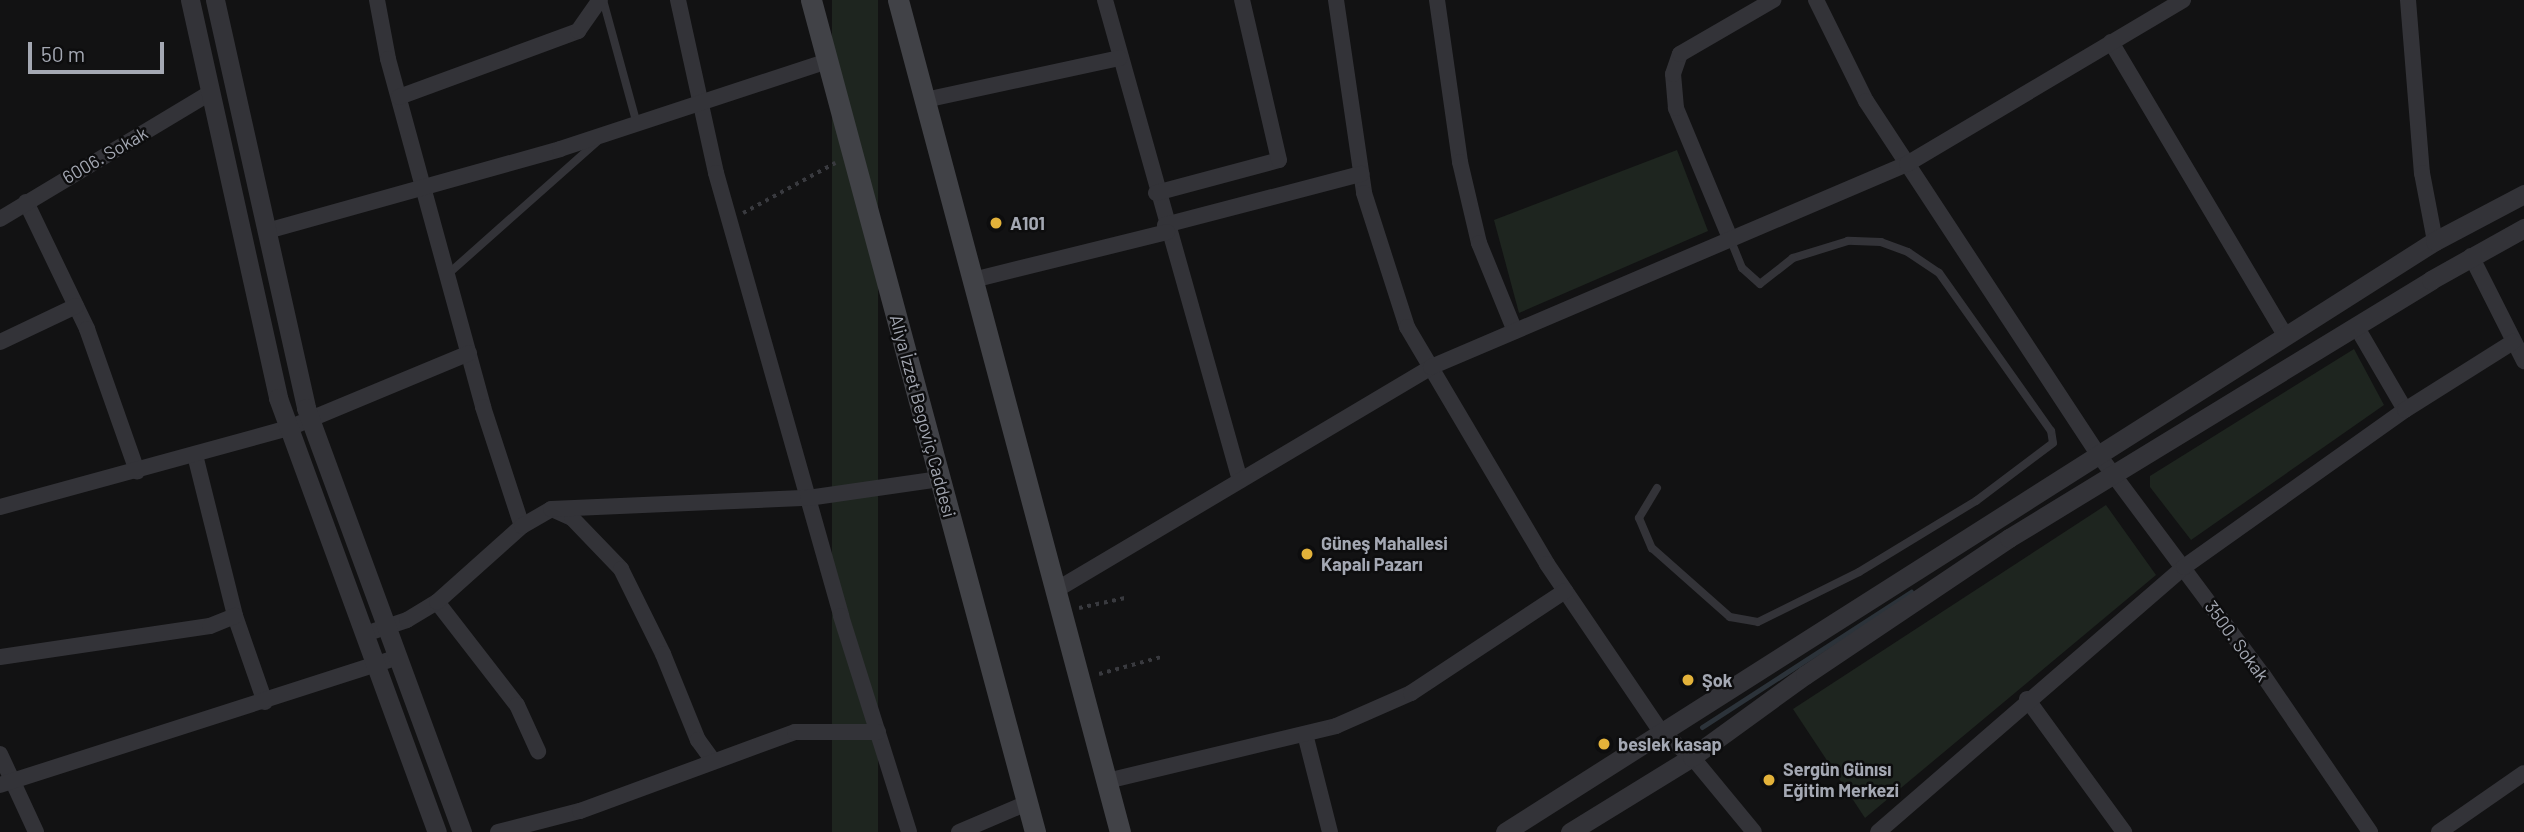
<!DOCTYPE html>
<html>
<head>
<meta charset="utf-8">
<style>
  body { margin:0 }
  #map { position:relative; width:2524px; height:832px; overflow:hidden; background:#121213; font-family:Barlow,sans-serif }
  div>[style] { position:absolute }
  .green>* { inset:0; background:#1e251f; transform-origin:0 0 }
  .stream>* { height:5px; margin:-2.5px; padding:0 2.5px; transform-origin:2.5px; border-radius:2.5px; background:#2c333a }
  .path>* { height:3.5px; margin-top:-1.75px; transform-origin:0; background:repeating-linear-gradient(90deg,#393a3f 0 3.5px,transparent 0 8.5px) }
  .service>* { height:8px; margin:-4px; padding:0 4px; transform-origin:4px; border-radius:4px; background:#333338 }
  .minor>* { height:16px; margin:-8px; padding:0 8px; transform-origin:8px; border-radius:8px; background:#333338 }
  .tertiary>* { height:19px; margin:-9.5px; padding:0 9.5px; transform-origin:9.5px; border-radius:9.5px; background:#333338 }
  .secondary>* { height:21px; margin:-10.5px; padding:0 10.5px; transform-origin:10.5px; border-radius:10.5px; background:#414247 }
  .dots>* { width:19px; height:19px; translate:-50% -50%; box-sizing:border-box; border:4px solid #0d0d0e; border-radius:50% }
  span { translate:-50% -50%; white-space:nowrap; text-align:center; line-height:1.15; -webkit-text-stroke:5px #0d0d0e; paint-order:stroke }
  .street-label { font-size:18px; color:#a4a8b3 }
  .poi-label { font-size:18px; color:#a4a8b3; font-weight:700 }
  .left { translate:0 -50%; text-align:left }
  .scale { position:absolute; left:28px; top:42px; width:136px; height:32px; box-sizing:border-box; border:4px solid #a4a8b3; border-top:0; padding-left:9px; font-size:21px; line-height:24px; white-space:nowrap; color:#a4a8b3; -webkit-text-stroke:5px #0d0d0e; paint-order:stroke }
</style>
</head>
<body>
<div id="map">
  <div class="green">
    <i style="left:832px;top:0;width:46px;height:863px"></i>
    <i style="clip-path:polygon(1677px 150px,1708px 231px,1519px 313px,1494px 220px)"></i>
    <i style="clip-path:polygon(2354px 349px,2384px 405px,2191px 540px,2150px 487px,2150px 476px)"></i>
    <i style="clip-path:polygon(2106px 505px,2156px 575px,1865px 818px,1793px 709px)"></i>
  </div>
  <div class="stream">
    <i style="left:1702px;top:727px;width:249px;rotate:-32.9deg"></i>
  </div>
  <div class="path">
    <i style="left:743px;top:213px;width:105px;rotate:-28.5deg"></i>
    <i style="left:1079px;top:608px;width:47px;rotate:-12.3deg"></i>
    <i style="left:1099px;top:674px;width:64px;rotate:-15.3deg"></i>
  </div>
  <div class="service">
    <i style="left:603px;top:0;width:129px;rotate:74.7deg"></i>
    <i style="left:448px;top:274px;width:200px;rotate:-41.6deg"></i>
    <i style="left:1657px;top:488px;width:35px;rotate:121deg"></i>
    <i style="left:1639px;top:518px;width:33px;rotate:67deg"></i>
    <i style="left:1652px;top:548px;width:104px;rotate:41.5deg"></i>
    <i style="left:1730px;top:617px;width:28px;rotate:10deg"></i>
    <i style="left:1758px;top:622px;width:113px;rotate:-26.3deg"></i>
    <i style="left:1859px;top:572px;width:137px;rotate:-31.3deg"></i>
    <i style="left:1976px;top:501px;width:96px;rotate:-37deg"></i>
    <i style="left:2053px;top:443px;width:12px;rotate:-99deg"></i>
    <i style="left:2051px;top:431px;width:194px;rotate:-125.3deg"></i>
    <i style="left:1939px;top:273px;width:37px;rotate:-146deg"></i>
    <i style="left:1908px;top:252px;width:29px;rotate:-160deg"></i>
    <i style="left:1881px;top:242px;width:33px;rotate:-178deg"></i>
    <i style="left:1848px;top:241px;width:58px;rotate:162.8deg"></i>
    <i style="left:1793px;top:258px;width:42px;rotate:141.8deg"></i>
    <i style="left:1760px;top:284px;width:24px;rotate:-138deg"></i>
    <i style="left:1742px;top:268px;width:32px;rotate:-112deg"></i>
  </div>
  <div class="minor">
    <i style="left:377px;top:0;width:60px;rotate:79.4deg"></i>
    <i style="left:388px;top:59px;width:361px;rotate:74.7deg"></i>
    <i style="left:483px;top:407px;width:125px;rotate:71.9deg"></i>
    <i style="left:678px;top:0;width:177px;rotate:77.6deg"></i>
    <i style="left:716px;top:173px;width:460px;rotate:74.2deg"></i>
    <i style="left:841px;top:616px;width:226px;rotate:72.5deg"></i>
    <i style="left:1105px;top:0;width:499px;rotate:74.3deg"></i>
    <i style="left:1336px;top:0;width:195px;rotate:81.7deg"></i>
    <i style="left:1364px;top:193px;width:141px;rotate:72.2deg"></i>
    <i style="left:1407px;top:327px;width:275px;rotate:59.4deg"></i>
    <i style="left:1547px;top:564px;width:203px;rotate:55.8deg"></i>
    <i style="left:1661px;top:732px;width:40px;rotate:39deg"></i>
    <i style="left:1692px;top:757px;width:97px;rotate:50.4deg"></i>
    <i style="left:1437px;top:0;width:164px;rotate:81.9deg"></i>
    <i style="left:1460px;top:162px;width:83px;rotate:76.8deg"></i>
    <i style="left:1479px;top:243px;width:95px;rotate:67.8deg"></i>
    <i style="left:1816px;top:0;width:113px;rotate:63.7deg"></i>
    <i style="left:1866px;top:101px;width:422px;rotate:56.7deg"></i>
    <i style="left:2098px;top:454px;width:276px;rotate:53.3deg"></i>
    <i style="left:2263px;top:675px;width:190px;rotate:55.7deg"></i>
    <i style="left:2408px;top:0;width:174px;rotate:85.4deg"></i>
    <i style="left:2422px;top:173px;width:69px;rotate:79.2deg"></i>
    <i style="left:2111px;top:42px;width:343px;rotate:59.3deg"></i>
    <i style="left:399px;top:97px;width:191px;rotate:-20.2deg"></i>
    <i style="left:578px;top:31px;width:38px;rotate:-55deg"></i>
    <i style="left:925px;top:100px;width:199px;rotate:-12.2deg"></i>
    <i style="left:1156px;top:193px;width:127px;rotate:-15deg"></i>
    <i style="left:1279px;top:160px;width:164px;rotate:-103deg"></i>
    <i style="left:26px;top:202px;width:141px;rotate:64.3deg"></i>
    <i style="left:87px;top:329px;width:151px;rotate:70.6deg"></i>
    <i style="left:0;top:219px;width:245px;rotate:-31deg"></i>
    <i style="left:1165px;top:225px;width:203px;rotate:-14.6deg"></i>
    <i style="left:267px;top:231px;width:304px;rotate:-15.6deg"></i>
    <i style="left:560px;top:149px;width:281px;rotate:-18.2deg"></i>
    <i style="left:1730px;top:238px;width:141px;rotate:-112.6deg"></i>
    <i style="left:1676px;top:108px;width:34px;rotate:-95deg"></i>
    <i style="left:1673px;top:74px;width:21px;rotate:-71deg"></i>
    <i style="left:1680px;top:54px;width:108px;rotate:-30.1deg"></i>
    <i style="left:2471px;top:256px;width:118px;rotate:63.2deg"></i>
    <i style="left:973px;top:280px;width:200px;rotate:-13.9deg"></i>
    <i style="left:2356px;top:326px;width:97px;rotate:59.7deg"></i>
    <i style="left:0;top:342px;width:84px;rotate:-25.3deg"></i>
    <i style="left:195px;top:455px;width:166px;rotate:76deg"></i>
    <i style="left:235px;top:616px;width:91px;rotate:70.8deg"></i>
    <i style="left:0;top:507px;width:300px;rotate:-15.3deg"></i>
    <i style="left:289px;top:428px;width:195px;rotate:-22.6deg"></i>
    <i style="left:554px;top:510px;width:20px;rotate:24deg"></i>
    <i style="left:572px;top:518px;width:71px;rotate:46.1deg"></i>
    <i style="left:621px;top:569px;width:95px;rotate:63.7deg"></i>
    <i style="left:663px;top:654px;width:93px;rotate:67.9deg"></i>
    <i style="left:698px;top:740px;width:24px;rotate:54deg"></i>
    <i style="left:1056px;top:590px;width:436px;rotate:-30.7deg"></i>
    <i style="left:1431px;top:367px;width:517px;rotate:-23.1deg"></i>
    <i style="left:1907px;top:164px;width:321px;rotate:-30.7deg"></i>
    <i style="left:437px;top:602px;width:130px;rotate:52.2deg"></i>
    <i style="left:517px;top:705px;width:51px;rotate:65.5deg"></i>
    <i style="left:365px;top:634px;width:44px;rotate:-18.4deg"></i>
    <i style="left:407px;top:620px;width:35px;rotate:-31deg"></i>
    <i style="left:437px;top:602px;width:114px;rotate:-41.8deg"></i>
    <i style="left:522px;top:526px;width:34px;rotate:-30deg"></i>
    <i style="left:551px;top:509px;width:257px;rotate:-2.5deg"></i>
    <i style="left:808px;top:498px;width:133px;rotate:-8.2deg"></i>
    <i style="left:0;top:657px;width:212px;rotate:-8.4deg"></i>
    <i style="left:210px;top:626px;width:27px;rotate:-22deg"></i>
    <i style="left:2027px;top:699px;width:165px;rotate:53.9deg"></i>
    <i style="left:1305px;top:734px;width:101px;rotate:75.7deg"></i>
    <i style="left:0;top:754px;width:86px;rotate:65.2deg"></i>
    <i style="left:1107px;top:781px;width:236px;rotate:-13.5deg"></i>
    <i style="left:1336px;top:726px;width:82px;rotate:-23.7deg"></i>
    <i style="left:1411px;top:693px;width:185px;rotate:-33.5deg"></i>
    <i style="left:0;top:785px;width:418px;rotate:-17.8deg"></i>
    <i style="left:498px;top:832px;width:85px;rotate:-14.4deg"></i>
    <i style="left:580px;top:811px;width:229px;rotate:-20.2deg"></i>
    <i style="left:795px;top:732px;width:83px"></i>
    <i style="left:959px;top:832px;width:74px;rotate:-23.1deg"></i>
    <i style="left:1878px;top:832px;width:405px;rotate:-40.9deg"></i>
    <i style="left:2184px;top:567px;width:271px;rotate:-35.4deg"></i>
    <i style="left:2405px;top:410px;width:128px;rotate:-32.2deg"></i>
    <i style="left:2439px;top:832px;width:103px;rotate:-34.8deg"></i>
  </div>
  <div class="tertiary">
    <i style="left:190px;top:0;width:408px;rotate:77.5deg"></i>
    <i style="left:278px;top:398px;width:462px;rotate:69.9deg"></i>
    <i style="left:215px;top:0;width:418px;rotate:77.4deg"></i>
    <i style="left:306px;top:408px;width:452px;rotate:69.8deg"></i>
    <i style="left:1505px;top:832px;width:1102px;rotate:-32.44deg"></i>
    <i style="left:2435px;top:241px;width:101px;rotate:-27.8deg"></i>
    <i style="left:1570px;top:832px;width:143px;rotate:-31.6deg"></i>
    <i style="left:1692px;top:757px;width:140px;rotate:-36deg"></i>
    <i style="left:1805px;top:675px;width:246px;rotate:-33.9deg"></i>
    <i style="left:2009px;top:538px;width:495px;rotate:-31.4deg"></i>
    <i style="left:2431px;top:280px;width:107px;rotate:-29.2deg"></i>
  </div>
  <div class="secondary">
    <i style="left:811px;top:0;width:862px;rotate:74.93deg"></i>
    <i style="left:898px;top:0;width:861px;rotate:75.06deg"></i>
  </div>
  <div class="dots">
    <i style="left:996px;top:223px;background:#e3b23a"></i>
    <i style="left:1307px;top:554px;background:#e3b23a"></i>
    <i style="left:1688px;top:680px;background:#e3b23a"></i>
    <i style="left:1604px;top:744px;background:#e3b23a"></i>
    <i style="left:1769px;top:780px;background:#e3b23a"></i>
  </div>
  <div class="street-label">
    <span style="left:105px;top:155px;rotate:-30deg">6006. Sokak</span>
    <span style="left:923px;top:416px;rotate:75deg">Aliya İzzet Begoviç Caddesi</span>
    <span style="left:2237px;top:641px;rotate:54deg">3500. Sokak</span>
  </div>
  <div class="poi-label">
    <span class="left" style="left:1010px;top:223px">A101</span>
    <span class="left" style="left:1321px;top:554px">Güneş Mahallesi<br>Kapalı Pazarı</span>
    <span class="left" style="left:1702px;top:680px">Şok</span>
    <span class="left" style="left:1618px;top:744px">beslek kasap</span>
    <span class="left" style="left:1783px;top:780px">Sergün Günısı<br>Eğitim Merkezi</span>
  </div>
  <div class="scale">50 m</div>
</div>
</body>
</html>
